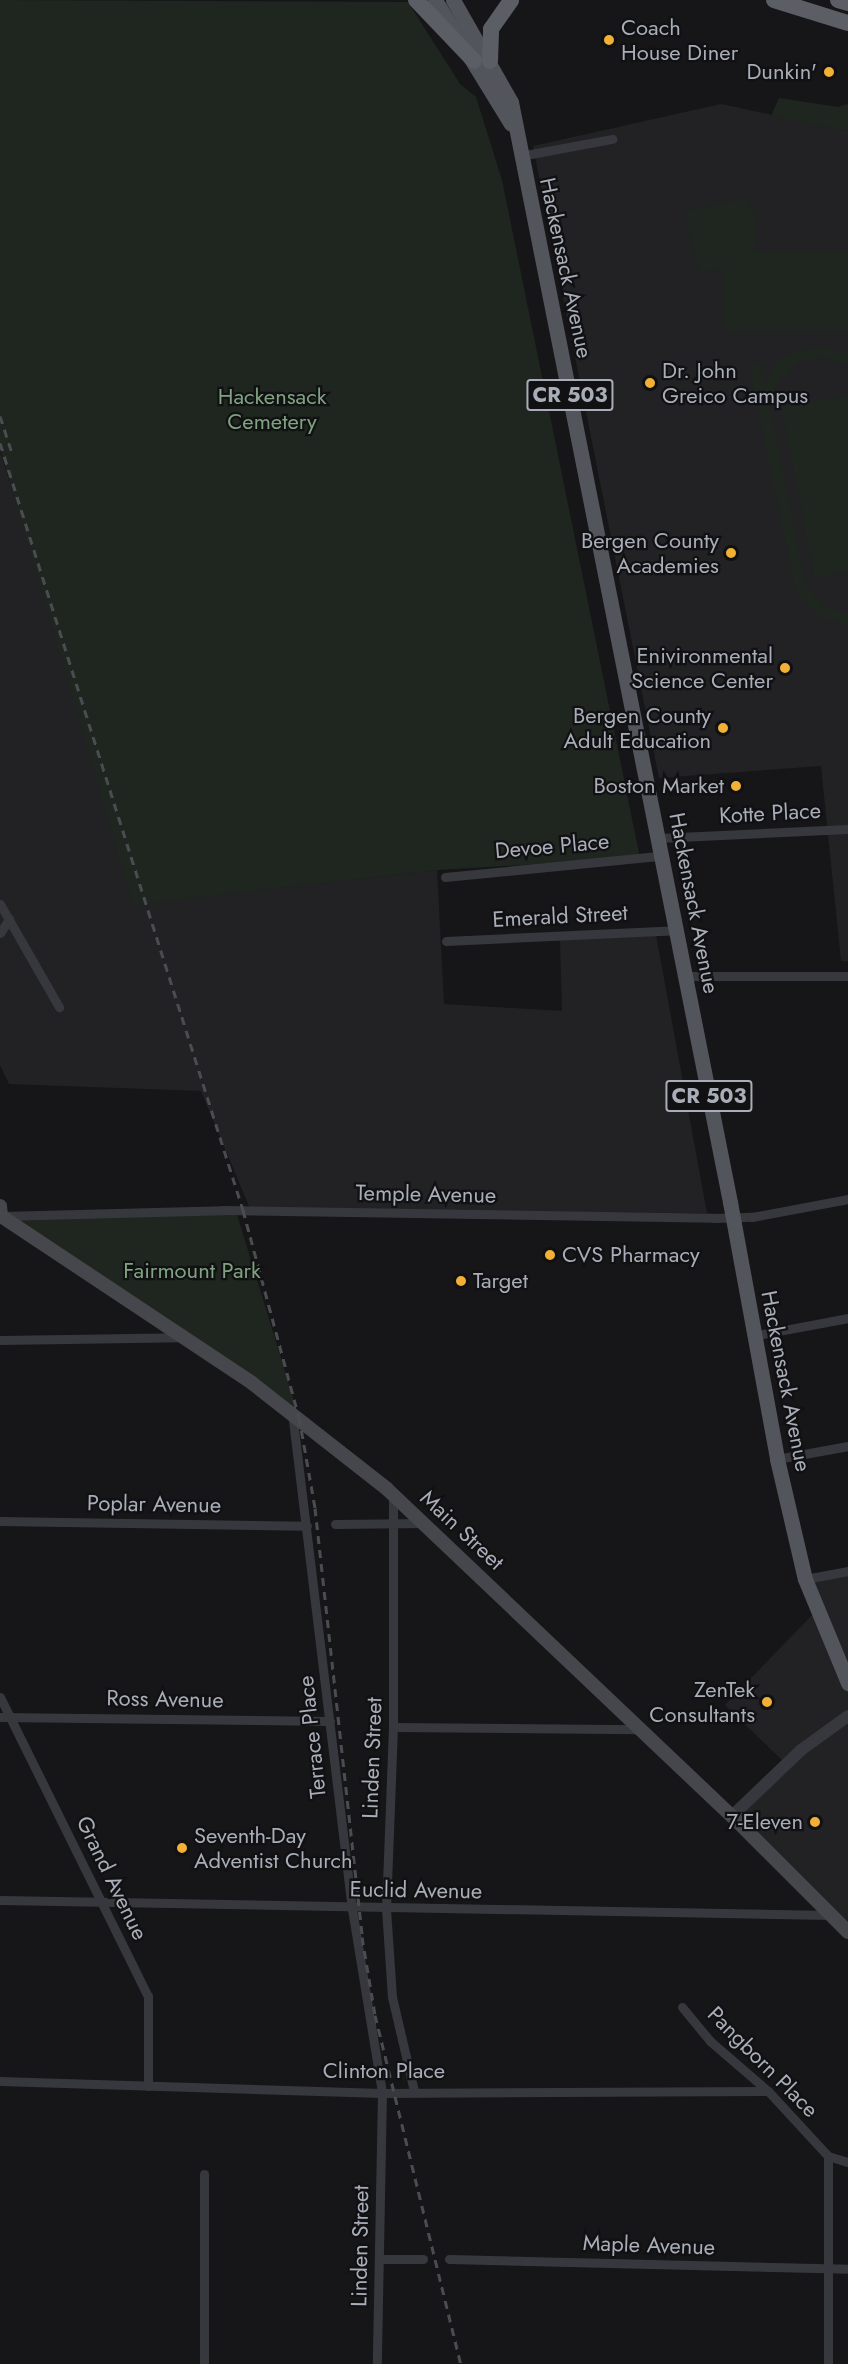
<!DOCTYPE html>
<html>
<head>
<meta charset="utf-8">
<style>
  body { margin:0 }
  #map { position:relative; width:848px; height:2364px; overflow:hidden; background:#161618; font-family:Jost,sans-serif }
  div>[style] { position:absolute }
  .built>* { inset:0; background:#222225 }
  .green>* { inset:0; background:#1e261f; transform-origin:0 0 }
  .minor>* { height:9px; margin:-4.5px; padding:0 4.5px; transform-origin:4.5px; border-radius:4.5px; background:#37383d }
  .tertiary>* { height:12px; margin:-6px; padding:0 6px; transform-origin:6px; border-radius:6px; background:#37383d }
  .secondary>* { height:14px; margin:-7px; padding:0 7px; transform-origin:7px; border-radius:7px; background:#45474d }
  .primary>* { height:15px; margin:-7.5px; padding:0 7.5px; transform-origin:7.5px; border-radius:7.5px; background:#53555c }
  .trunk>* { height:16px; margin:-8px; padding:0 8px; transform-origin:8px; border-radius:8px; background:#5b5e65 }
  .rail>* { height:3px; margin-top:-1.5px; transform-origin:0; background:repeating-linear-gradient(90deg,#4a4c52 0 8px,transparent 0 14px) }
  .dots>* { width:16px; height:16px; translate:-50% -50%; box-sizing:border-box; border:3px solid #111113; border-radius:50% }
  span { translate:-50% -50%; white-space:nowrap; text-align:center; line-height:1.15; -webkit-text-stroke:4.5px #111113; paint-order:stroke }
  .shield-label span { padding:2px 4px; background:#111113; border:2px solid; border-radius:4px; -webkit-text-stroke-width:0 }
  .shield-label { font-size:21px; color:#a8adb8; font-weight:700 }
  .poi-label { font-size:22px; color:#a8adb8 }
  .left { translate:0 -50%; text-align:left }
  .right { translate:-100% -50%; text-align:right }
  .street-label { font-size:22px; color:#a8adb8 }
  .park-label { font-size:22px; color:#7fa381 }
</style>
</head>
<body>
<div id="map">
  <div class="built">
    <i style="clip-path:polygon(721px 104px,848px 131px,848px 961px,841px 961px,821px 766px,659px 778px,533px 146px)"></i>
    <i style="clip-path:polygon(0 451px,120px 833px,133px 904px,437px 870px,444px 1004px,562px 1011px,560px 939px,656px 935px,707px 1213px,251px 1211px,201px 1091px,9px 1084px,0 1065px)"></i>
    <i style="clip-path:polygon(848px 1571px,848px 1932px,732px 1816px,786px 1764px,725px 1705px,816px 1611px,805px 1579px)"></i>
  </div>
  <div class="green">
    <i style="clip-path:polygon(0 0,408px 2px,460px 84px,476px 97px,502px 180px,640px 858px,437px 870px,133px 905px,0 448px)"></i>
    <i style="clip-path:polygon(779px 98px,838px 107px,848px 104px,848px 131px,771px 116px)"></i>
    <i style="clip-path:polygon(747px 198px,758px 221px,755px 246px,733px 267px,699px 272px,684px 211px)"></i>
    <i style="left:848px;top:251px;width:79px;height:124px;rotate:90deg"></i>
    <i style="clip-path:polygon(821px 346px,848px 353px,848px 366px,823px 357px,801px 361px,778px 380px,770px 408px,806px 586px,824px 606px,848px 614px,848px 625px,819px 616px,804px 602px,794px 584px,749px 364px,760px 363px,765px 383px,774px 366px,787px 355px)"></i>
    <i style="clip-path:polygon(848px 395px,848px 572px,814px 578px,782px 408px)"></i>
    <i style="clip-path:polygon(236px 1211px,299px 1417px,1px 1216px)"></i>
  </div>
  <div class="minor">
    <i style="left:520px;top:156px;width:94px;rotate:-10.5deg"></i>
    <i style="left:658px;top:838px;width:190px;rotate:-2.7deg"></i>
    <i style="left:445px;top:877px;width:217px;rotate:-5.6deg"></i>
    <i style="left:0;top:904px;width:119px;rotate:60.2deg"></i>
    <i style="left:0;top:933px;width:17px;rotate:-57deg"></i>
    <i style="left:446px;top:941px;width:230px;rotate:-2.7deg"></i>
    <i style="left:685px;top:976px;width:163px"></i>
    <i style="left:1px;top:1216px;width:222px;rotate:-1.5deg"></i>
    <i style="left:223px;top:1210px;width:491px;rotate:0.9deg"></i>
    <i style="left:714px;top:1218px;width:38px;rotate:-2deg"></i>
    <i style="left:752px;top:1217px;width:98px;rotate:-10.6deg"></i>
    <i style="left:752px;top:1336px;width:98px;rotate:-10.6deg"></i>
    <i style="left:0;top:1340px;width:181px;rotate:-0.9deg"></i>
    <i style="left:292px;top:1412px;width:501px;rotate:83.12deg"></i>
    <i style="left:352px;top:1909px;width:186px;rotate:80.7deg"></i>
    <i style="left:382px;top:2093px;width:271px;rotate:91.1deg"></i>
    <i style="left:777px;top:1459px;width:72px;rotate:-10.4deg"></i>
    <i style="left:393px;top:1495px;width:232px;rotate:90deg"></i>
    <i style="left:393px;top:1727px;width:182px;rotate:92.2deg"></i>
    <i style="left:386px;top:1909px;width:88px;rotate:86.1deg"></i>
    <i style="left:392px;top:1997px;width:97px;rotate:76.8deg"></i>
    <i style="left:0;top:1521px;width:307px;rotate:0.9deg"></i>
    <i style="left:335px;top:1524px;width:89px;rotate:-0.6deg"></i>
    <i style="left:805px;top:1579px;width:44px;rotate:-10.5deg"></i>
    <i style="left:0;top:1697px;width:334px;rotate:63.7deg"></i>
    <i style="left:148px;top:1996px;width:90px;rotate:90deg"></i>
    <i style="left:0;top:1717px;width:330px;rotate:0.7deg"></i>
    <i style="left:393px;top:1727px;width:247px;rotate:0.5deg"></i>
    <i style="left:0;top:1900px;width:831px;rotate:1.03deg"></i>
    <i style="left:682px;top:2007px;width:44px;rotate:50.5deg"></i>
    <i style="left:710px;top:2041px;width:77px;rotate:40.8deg"></i>
    <i style="left:768px;top:2091px;width:88px;rotate:47.3deg"></i>
    <i style="left:828px;top:2156px;width:21px;rotate:17deg"></i>
    <i style="left:0;top:2081px;width:382px;rotate:1.8deg"></i>
    <i style="left:382px;top:2093px;width:386px;rotate:-0.3deg"></i>
    <i style="left:380px;top:2259px;width:43px"></i>
    <i style="left:449px;top:2259px;width:399px;rotate:1.4deg"></i>
    <i style="left:204px;top:2364px;width:190px;rotate:-90deg"></i>
    <i style="left:828px;top:2364px;width:208px;rotate:-90deg"></i>
  </div>
  <div class="tertiary">
    <i style="left:732px;top:1816px;width:95px;rotate:-43.7deg"></i>
    <i style="left:801px;top:1750px;width:58px;rotate:-35.9deg"></i>
  </div>
  <div class="secondary">
    <i style="left:0;top:1206px;width:10px;rotate:84deg"></i>
    <i style="left:1px;top:1216px;width:301px;rotate:33.6deg"></i>
    <i style="left:252px;top:1383px;width:172px;rotate:38.1deg"></i>
    <i style="left:387px;top:1489px;width:475px;rotate:43.5deg"></i>
    <i style="left:732px;top:1816px;width:164px;rotate:45deg"></i>
  </div>
  <div class="primary">
    <i style="left:435px;top:0;width:145px;rotate:58.5deg"></i>
    <i style="left:453px;top:0;width:117px;rotate:60.4deg"></i>
    <i style="left:511px;top:102px;width:1122px;rotate:78.74deg"></i>
    <i style="left:730px;top:1202px;width:261px;rotate:79.6deg"></i>
    <i style="left:777px;top:1459px;width:123px;rotate:76.9deg"></i>
    <i style="left:805px;top:1579px;width:113px;rotate:67.5deg"></i>
  </div>
  <div class="trunk">
    <i style="left:416px;top:0;width:84px;rotate:46.4deg"></i>
    <i style="left:774px;top:0;width:77px;rotate:17.3deg"></i>
    <i style="left:838px;top:0;width:10px;rotate:17deg"></i>
    <i style="left:490px;top:61px;width:32px;rotate:-88deg"></i>
    <i style="left:491px;top:29px;width:35px;rotate:-55deg"></i>
  </div>
  <div class="rail">
    <i style="left:0;top:416px;width:39px;rotate:72deg"></i>
    <i style="left:0;top:443px;width:805px;rotate:72.42deg"></i>
    <i style="left:243px;top:1210px;width:214px;rotate:74.9deg"></i>
    <i style="left:299px;top:1417px;width:92px;rotate:80deg"></i>
    <i style="left:315px;top:1508px;width:432px;rotate:83.7deg"></i>
    <i style="left:362px;top:1937px;width:79px;rotate:80.5deg"></i>
    <i style="left:375px;top:2015px;width:359px;rotate:76.2deg"></i>
  </div>
  <div class="dots">
    <i style="left:609px;top:40px;background:#f2b134"></i>
    <i style="left:829px;top:72px;background:#f2b134"></i>
    <i style="left:650px;top:383px;background:#f2b134"></i>
    <i style="left:731px;top:553px;background:#f2b134"></i>
    <i style="left:785px;top:668px;background:#f2b134"></i>
    <i style="left:723px;top:728px;background:#f2b134"></i>
    <i style="left:736px;top:786px;background:#f2b134"></i>
    <i style="left:550px;top:1255px;background:#f2b134"></i>
    <i style="left:461px;top:1281px;background:#f2b134"></i>
    <i style="left:767px;top:1702px;background:#f2b134"></i>
    <i style="left:815px;top:1822px;background:#f2b134"></i>
    <i style="left:182px;top:1848px;background:#f2b134"></i>
  </div>
  <div class="shield-label">
    <span style="left:570px;top:395px">CR 503</span>
    <span style="left:709px;top:1096px">CR 503</span>
  </div>
  <div class="poi-label">
    <span class="left" style="left:621px;top:40px">Coach<br>House Diner</span>
    <span class="right" style="left:817px;top:72px">Dunkin'</span>
    <span class="left" style="left:662px;top:383px">Dr. John<br>Greico Campus</span>
    <span class="right" style="left:719px;top:553px">Bergen County<br>Academies</span>
    <span class="right" style="left:773px;top:668px">Enivironmental<br>Science Center</span>
    <span class="right" style="left:711px;top:728px">Bergen County<br>Adult Education</span>
    <span class="right" style="left:724px;top:786px">Boston Market</span>
    <span class="left" style="left:562px;top:1255px">CVS Pharmacy</span>
    <span class="left" style="left:473px;top:1281px">Target</span>
    <span class="right" style="left:755px;top:1702px">ZenTek<br>Consultants</span>
    <span class="right" style="left:803px;top:1822px">7-Eleven</span>
    <span class="left" style="left:194px;top:1848px">Seventh-Day<br>Adventist Church</span>
  </div>
  <div class="street-label">
    <span style="left:566px;top:268px;rotate:78deg">Hackensack Avenue</span>
    <span style="left:770px;top:813px;rotate:-3deg">Kotte Place</span>
    <span style="left:552px;top:846px;rotate:-5deg">Devoe Place</span>
    <span style="left:694px;top:903px;rotate:79deg">Hackensack Avenue</span>
    <span style="left:560px;top:916px;rotate:-3deg">Emerald Street</span>
    <span style="left:426px;top:1194px;rotate:1deg">Temple Avenue</span>
    <span style="left:786px;top:1381px;rotate:79deg">Hackensack Avenue</span>
    <span style="left:154px;top:1504px;rotate:1deg">Poplar Avenue</span>
    <span style="left:462px;top:1530px;rotate:43deg">Main Street</span>
    <span style="left:165px;top:1699px;rotate:1deg">Ross Avenue</span>
    <span style="left:312px;top:1737px;rotate:-96deg">Terrace Place</span>
    <span style="left:372px;top:1758px;rotate:-88deg">Linden Street</span>
    <span style="left:112px;top:1878px;rotate:64deg">Grand Avenue</span>
    <span style="left:416px;top:1890px;rotate:1deg">Euclid Avenue</span>
    <span style="left:763px;top:2062px;rotate:45deg">Pangborn Place</span>
    <span style="left:384px;top:2071px">Clinton Place</span>
    <span style="left:649px;top:2245px;rotate:2deg">Maple Avenue</span>
    <span style="left:360px;top:2246px;rotate:-89deg">Linden Street</span>
  </div>
  <div class="park-label">
    <span style="left:272px;top:409px">Hackensack<br>Cemetery</span>
    <span style="left:192px;top:1271px">Fairmount Park</span>
  </div>
</div>
</body>
</html>
